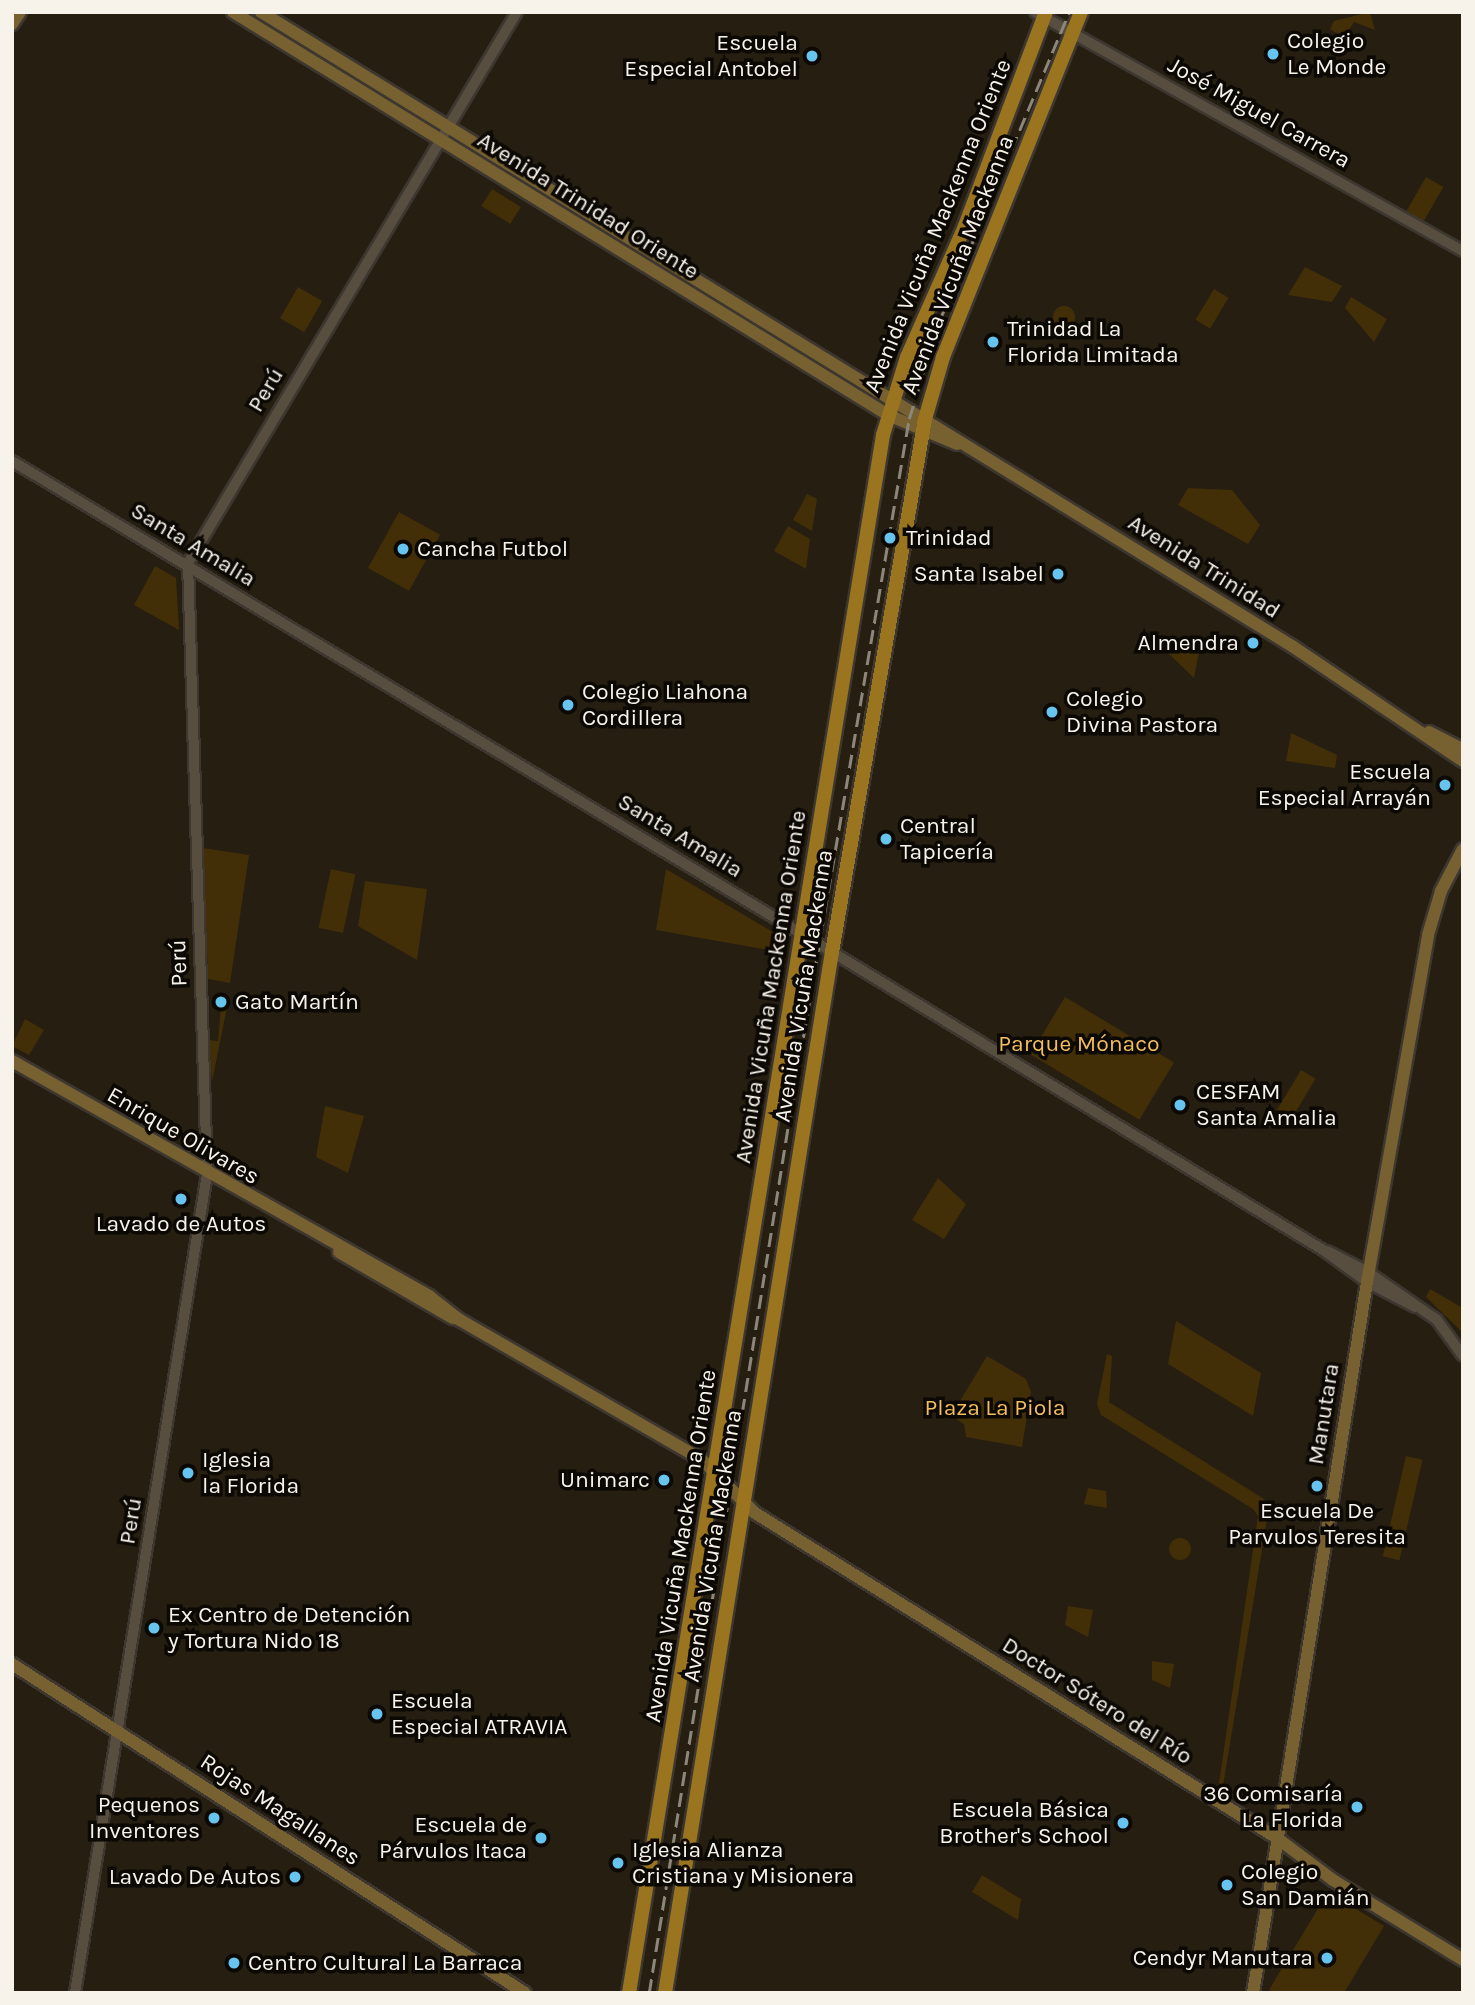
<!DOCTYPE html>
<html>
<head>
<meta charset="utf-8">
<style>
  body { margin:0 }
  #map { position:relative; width:1475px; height:2005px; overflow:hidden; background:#251e11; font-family:Karla,sans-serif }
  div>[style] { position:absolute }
  .green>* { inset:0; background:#422f08; transform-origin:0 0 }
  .round { border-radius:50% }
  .roads { filter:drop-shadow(2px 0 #3d3730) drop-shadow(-2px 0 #3d3730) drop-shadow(0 2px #3d3730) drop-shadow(0 -2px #3d3730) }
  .tertiary>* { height:10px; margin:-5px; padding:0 5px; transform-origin:5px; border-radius:5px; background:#574e40 }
  .secondary>* { height:12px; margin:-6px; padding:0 6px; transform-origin:6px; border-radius:6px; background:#786130 }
  .primary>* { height:14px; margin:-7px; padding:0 7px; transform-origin:7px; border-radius:7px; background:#9a741f }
  .rail>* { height:2.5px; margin-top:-1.25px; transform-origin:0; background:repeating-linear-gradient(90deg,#8c867b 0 14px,transparent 0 21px) }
  .dots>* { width:19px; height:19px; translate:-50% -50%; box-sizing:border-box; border:4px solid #0c0804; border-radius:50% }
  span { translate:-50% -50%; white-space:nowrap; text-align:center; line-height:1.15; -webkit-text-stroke:7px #0c0804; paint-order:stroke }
  .poi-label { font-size:23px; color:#f8f3ea }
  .left { translate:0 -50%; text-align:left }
  .right { translate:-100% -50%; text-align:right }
  .street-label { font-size:23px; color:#f8f3ea }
  .park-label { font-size:23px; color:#f2be5f }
  .frame { position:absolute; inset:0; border:14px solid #f8f3ea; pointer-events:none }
</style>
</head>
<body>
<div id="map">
  <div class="green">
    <i style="clip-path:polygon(1370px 12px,1375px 30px,1354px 22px,1344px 38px,1330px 29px,1334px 21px)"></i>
    <i style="left:1426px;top:177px;width:20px;height:40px;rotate:30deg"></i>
    <i style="left:492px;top:189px;width:34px;height:20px;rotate:32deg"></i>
    <i style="clip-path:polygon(1305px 267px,1342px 286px,1332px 302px,1288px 295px)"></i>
    <i style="left:298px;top:287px;width:28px;height:36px;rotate:30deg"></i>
    <i style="left:1214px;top:289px;width:17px;height:36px;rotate:31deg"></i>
    <i style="clip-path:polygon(1351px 297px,1387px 319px,1374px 342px,1345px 308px)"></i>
    <i class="round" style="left:1053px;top:306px;width:22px;height:22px"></i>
    <i style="clip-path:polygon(1188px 488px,1232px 490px,1260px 525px,1248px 544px,1178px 505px)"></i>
    <i style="clip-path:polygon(807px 494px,817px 499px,812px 531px,793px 520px)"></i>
    <i style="left:399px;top:512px;width:47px;height:64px;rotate:29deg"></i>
    <i style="clip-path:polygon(788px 526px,810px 539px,806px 569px,774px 551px)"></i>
    <i style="clip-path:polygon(155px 566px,176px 578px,179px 630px,134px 605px)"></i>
    <i style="clip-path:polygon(1168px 643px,1199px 652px,1194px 678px,1168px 653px)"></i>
    <i style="clip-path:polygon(1291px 733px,1337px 755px,1335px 768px,1286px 761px)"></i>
    <i style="clip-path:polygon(203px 848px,249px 855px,230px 983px,208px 979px)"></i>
    <i style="left:331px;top:869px;width:25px;height:60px;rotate:12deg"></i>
    <i style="clip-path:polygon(666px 869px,783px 938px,780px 952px,656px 930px)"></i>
    <i style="clip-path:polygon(365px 881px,427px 889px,417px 960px,358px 926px)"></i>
    <i style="left:1065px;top:997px;width:127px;height:67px;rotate:31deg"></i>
    <i style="clip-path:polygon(221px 1006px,227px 1007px,212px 1082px,209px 1040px,218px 1041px)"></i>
    <i style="clip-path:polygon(25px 1019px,44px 1030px,29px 1055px,12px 1046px)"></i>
    <i style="left:1301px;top:1070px;width:17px;height:52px;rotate:31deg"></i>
    <i style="clip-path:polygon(325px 1106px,364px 1116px,348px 1173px,316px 1157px)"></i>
    <i style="clip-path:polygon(938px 1178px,966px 1204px,944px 1239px,912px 1220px)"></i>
    <i style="clip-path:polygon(1430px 1289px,1463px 1308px,1463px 1333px,1426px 1297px)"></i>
    <i style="clip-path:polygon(1176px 1321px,1261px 1373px,1253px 1416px,1168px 1364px)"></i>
    <i style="clip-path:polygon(1107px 1354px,1112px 1356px,1109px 1402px,1264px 1499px,1269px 1507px,1223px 1786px,1219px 1783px,1258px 1516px,1253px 1509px,1101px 1415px,1097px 1404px)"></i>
    <i style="clip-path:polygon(987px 1356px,1026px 1379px,1031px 1392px,1022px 1447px,966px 1437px,964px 1424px,951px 1416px)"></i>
    <i style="left:1406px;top:1456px;width:17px;height:103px;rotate:13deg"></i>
    <i style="clip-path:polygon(1088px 1488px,1106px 1491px,1107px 1508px,1084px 1504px)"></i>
    <i class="round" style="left:1169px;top:1538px;width:22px;height:22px"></i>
    <i style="clip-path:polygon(1068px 1606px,1093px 1610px,1088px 1637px,1065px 1625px)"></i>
    <i style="clip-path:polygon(1152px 1661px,1174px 1664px,1170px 1688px,1152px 1680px)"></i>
    <i style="clip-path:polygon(982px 1875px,1021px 1899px,1018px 1920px,972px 1892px)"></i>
    <i style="clip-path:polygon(1328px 1892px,1384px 1926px,1344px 1993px,1275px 1993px,1269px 1990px)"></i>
  </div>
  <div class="roads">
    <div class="tertiary">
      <i style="left:1035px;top:12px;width:490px;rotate:29.2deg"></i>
      <i style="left:12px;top:461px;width:956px;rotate:30.91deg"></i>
      <i style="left:832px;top:952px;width:574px;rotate:31.25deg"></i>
      <i style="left:1323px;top:1250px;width:54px;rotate:36deg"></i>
      <i style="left:1367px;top:1282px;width:54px;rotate:27.5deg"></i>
      <i style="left:1327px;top:1251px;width:46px;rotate:27.1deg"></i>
      <i style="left:1368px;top:1272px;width:84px;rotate:34.8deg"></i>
      <i style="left:1437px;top:1320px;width:44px;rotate:54.2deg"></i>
      <i style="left:75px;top:1993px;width:830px;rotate:-80.84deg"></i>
      <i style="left:207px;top:1174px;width:611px;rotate:-91.78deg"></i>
      <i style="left:188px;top:563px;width:642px;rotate:-59.16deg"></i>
    </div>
    <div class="secondary">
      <i style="left:233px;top:12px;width:769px;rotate:31.6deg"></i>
      <i style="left:888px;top:415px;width:75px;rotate:22.8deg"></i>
      <i style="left:261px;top:12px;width:1210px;rotate:31.59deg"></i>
      <i style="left:1292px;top:646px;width:206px;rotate:33.9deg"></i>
      <i style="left:12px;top:24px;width:14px;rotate:-56deg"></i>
      <i style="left:1429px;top:732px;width:38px;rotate:27deg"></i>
      <i style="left:12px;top:1061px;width:479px;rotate:29.4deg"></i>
      <i style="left:429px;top:1296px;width:39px;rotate:38deg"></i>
      <i style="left:460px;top:1320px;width:278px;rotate:30deg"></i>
      <i style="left:701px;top:1459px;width:76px;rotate:45deg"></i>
      <i style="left:755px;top:1513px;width:615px;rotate:31.91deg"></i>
      <i style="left:1277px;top:1838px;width:70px;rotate:36.9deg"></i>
      <i style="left:1333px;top:1880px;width:153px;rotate:31.6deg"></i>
      <i style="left:339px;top:1252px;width:132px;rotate:30.1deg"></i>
      <i style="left:12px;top:1664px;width:609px;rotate:32.67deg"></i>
      <i style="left:1253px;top:1993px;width:720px;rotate:-80.89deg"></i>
      <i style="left:1367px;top:1282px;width:352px;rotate:-80deg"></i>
      <i style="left:1428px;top:935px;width:46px;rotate:-73.5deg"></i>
      <i style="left:1441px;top:891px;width:47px;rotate:-62.4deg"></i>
    </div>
    <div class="primary">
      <i style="left:629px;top:1993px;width:1579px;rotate:-80.74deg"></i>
      <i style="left:883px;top:435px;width:82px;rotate:-72.9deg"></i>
      <i style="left:907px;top:357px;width:143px;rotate:-66.1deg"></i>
      <i style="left:965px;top:226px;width:229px;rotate:-69.3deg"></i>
      <i style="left:665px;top:1993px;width:1054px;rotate:-80.89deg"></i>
      <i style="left:832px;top:952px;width:541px;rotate:-80.1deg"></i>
      <i style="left:925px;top:419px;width:65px;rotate:-73.8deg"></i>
      <i style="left:943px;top:357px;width:372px;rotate:-68.2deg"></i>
    </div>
  </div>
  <div class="rail">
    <i style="left:649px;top:1993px;width:884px;rotate:-80.89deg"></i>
    <i style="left:789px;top:1120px;width:711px;rotate:-80.29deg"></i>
    <i style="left:909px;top:419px;width:99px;rotate:-73deg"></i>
    <i style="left:938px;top:324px;width:338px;rotate:-67.2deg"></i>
  </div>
  <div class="dots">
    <i style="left:1273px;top:54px;background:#67c4ef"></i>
    <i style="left:812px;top:56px;background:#67c4ef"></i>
    <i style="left:993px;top:342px;background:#67c4ef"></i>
    <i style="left:890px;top:538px;background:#67c4ef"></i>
    <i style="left:403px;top:549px;background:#67c4ef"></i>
    <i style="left:1058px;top:574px;background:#67c4ef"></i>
    <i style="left:1253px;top:643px;background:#67c4ef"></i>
    <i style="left:568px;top:705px;background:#67c4ef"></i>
    <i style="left:1052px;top:712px;background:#67c4ef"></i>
    <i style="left:1445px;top:785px;background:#67c4ef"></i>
    <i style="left:886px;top:839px;background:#67c4ef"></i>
    <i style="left:221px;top:1002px;background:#67c4ef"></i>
    <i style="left:1180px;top:1105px;background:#67c4ef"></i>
    <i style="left:181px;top:1199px;background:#67c4ef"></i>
    <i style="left:188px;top:1473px;background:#67c4ef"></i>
    <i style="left:664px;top:1480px;background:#67c4ef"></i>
    <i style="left:1317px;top:1486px;background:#67c4ef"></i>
    <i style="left:154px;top:1628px;background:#67c4ef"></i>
    <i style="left:377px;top:1714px;background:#67c4ef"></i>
    <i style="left:1357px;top:1807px;background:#67c4ef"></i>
    <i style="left:214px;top:1818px;background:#67c4ef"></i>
    <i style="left:1123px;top:1823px;background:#67c4ef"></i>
    <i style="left:541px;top:1838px;background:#67c4ef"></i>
    <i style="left:618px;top:1863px;background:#67c4ef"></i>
    <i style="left:295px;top:1877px;background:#67c4ef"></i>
    <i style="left:1227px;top:1885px;background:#67c4ef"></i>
    <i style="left:1327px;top:1958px;background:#67c4ef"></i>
    <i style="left:234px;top:1963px;background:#67c4ef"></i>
  </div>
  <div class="poi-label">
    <span class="left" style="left:1287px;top:54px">Colegio<br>Le Monde</span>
    <span class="right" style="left:798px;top:56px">Escuela<br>Especial Antobel</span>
    <span class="left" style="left:1007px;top:342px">Trinidad La<br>Florida Limitada</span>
    <span class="left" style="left:906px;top:538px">Trinidad</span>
    <span class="left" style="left:417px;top:549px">Cancha Futbol</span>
    <span class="right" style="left:1044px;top:574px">Santa Isabel</span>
    <span class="right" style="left:1239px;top:643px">Almendra</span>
    <span class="left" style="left:582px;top:705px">Colegio Liahona<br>Cordillera</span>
    <span class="left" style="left:1066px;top:712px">Colegio<br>Divina Pastora</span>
    <span class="right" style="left:1431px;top:785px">Escuela<br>Especial Arrayán</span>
    <span class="left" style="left:900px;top:839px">Central<br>Tapicería</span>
    <span class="left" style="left:235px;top:1002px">Gato Martín</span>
    <span class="left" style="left:1196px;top:1105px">CESFAM<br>Santa Amalia</span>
    <span style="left:181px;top:1224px">Lavado de Autos</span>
    <span class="left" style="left:202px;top:1473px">Iglesia<br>la Florida</span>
    <span class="right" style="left:650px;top:1480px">Unimarc</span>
    <span style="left:1317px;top:1524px">Escuela De<br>Parvulos Teresita</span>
    <span class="left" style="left:168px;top:1628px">Ex Centro de Detención<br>y Tortura Nido 18</span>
    <span class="left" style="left:391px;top:1714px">Escuela<br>Especial ATRAVIA</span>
    <span class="right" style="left:1343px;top:1807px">36 Comisaría<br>La Florida</span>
    <span class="right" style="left:200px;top:1818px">Pequenos<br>Inventores</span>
    <span class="right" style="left:1109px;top:1823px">Escuela Básica<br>Brother's School</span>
    <span class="right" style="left:527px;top:1838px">Escuela de<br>Párvulos Itaca</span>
    <span class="left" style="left:632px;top:1863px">Iglesia Alianza<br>Cristiana y Misionera</span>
    <span class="left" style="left:1241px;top:1885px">Colegio<br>San Damián</span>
    <span class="right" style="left:281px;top:1877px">Lavado De Autos</span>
    <span class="right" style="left:1313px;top:1958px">Cendyr Manutara</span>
    <span class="left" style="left:248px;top:1963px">Centro Cultural La Barraca</span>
  </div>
  <div class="street-label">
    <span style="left:1259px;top:113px;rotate:29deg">José Miguel Carrera</span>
    <span style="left:588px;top:206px;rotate:32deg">Avenida Trinidad Oriente</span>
    <span style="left:938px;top:226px;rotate:-68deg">Avenida Vicuña Mackenna Oriente</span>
    <span style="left:958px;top:265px;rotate:-69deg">Avenida Vicuña Mackenna</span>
    <span style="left:266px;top:390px;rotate:-59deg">Perú</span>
    <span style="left:193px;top:545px;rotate:31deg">Santa Amalia</span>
    <span style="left:1204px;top:567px;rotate:32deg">Avenida Trinidad</span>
    <span style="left:680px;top:836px;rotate:31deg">Santa Amalia</span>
    <span style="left:179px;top:963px;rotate:-92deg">Perú</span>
    <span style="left:804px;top:986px;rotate:-81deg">Avenida Vicuña Mackenna</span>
    <span style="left:771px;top:987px;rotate:-81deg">Avenida Vicuña Mackenna Oriente</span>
    <span style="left:183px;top:1136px;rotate:30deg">Enrique Olivares</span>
    <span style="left:1324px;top:1414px;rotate:-81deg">Manutara</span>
    <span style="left:131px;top:1521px;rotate:-81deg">Perú</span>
    <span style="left:681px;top:1546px;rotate:-81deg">Avenida Vicuña Mackenna Oriente</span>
    <span style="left:713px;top:1546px;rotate:-81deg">Avenida Vicuña Mackenna</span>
    <span style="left:1097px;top:1701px;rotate:32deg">Doctor Sótero del Río</span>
    <span style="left:280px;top:1810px;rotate:33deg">Rojas Magallanes</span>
  </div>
  <div class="park-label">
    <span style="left:1079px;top:1044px">Parque Mónaco</span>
    <span style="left:995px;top:1408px">Plaza La Piola</span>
  </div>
  <div class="frame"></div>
</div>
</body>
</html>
